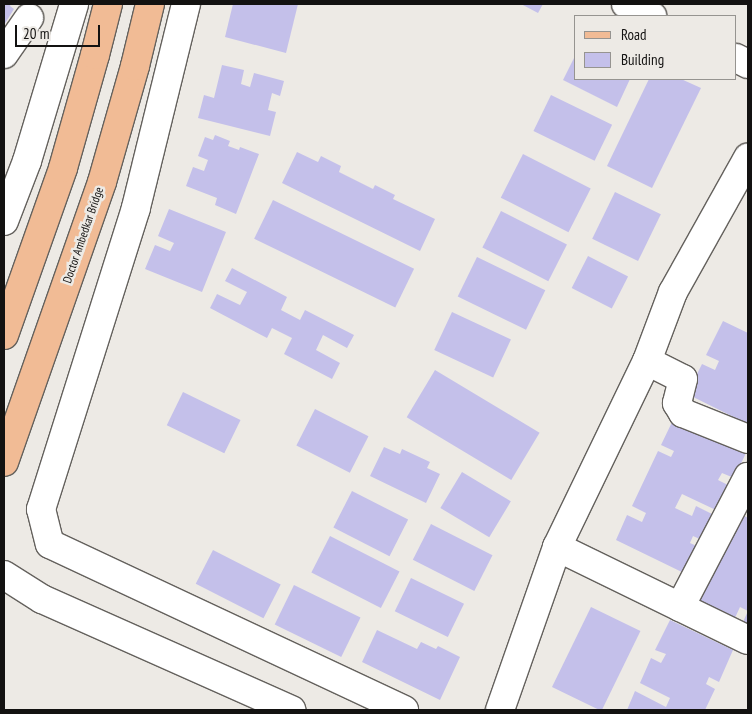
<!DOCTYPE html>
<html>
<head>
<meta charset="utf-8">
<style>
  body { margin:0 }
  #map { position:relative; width:752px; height:714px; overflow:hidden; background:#edeae5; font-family:"PT Sans Narrow",sans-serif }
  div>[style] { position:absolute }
  .building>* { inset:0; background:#c4c0ea; transform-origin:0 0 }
  .roads { filter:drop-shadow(1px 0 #64615d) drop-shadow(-1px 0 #64615d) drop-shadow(0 1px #64615d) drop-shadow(0 -1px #64615d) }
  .street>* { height:28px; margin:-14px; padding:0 14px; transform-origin:14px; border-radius:14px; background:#fff }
  .secondary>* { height:28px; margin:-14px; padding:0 14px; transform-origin:14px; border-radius:14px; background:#fff }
  .primary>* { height:28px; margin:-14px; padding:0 14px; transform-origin:14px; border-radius:14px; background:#f1bb95 }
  span { translate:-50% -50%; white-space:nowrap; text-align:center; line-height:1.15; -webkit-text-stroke:5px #edeae5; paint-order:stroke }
  .street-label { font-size:12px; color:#131211 }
  .frame { position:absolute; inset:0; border:5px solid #131211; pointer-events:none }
  .legend { position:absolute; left:574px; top:15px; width:162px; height:65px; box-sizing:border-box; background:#edeae5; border:1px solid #969490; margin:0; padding:6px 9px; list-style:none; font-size:15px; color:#131211 }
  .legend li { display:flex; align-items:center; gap:10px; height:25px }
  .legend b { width:25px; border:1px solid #969490 }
  .scale { position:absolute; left:15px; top:25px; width:85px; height:22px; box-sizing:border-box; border:2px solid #131211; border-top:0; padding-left:6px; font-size:15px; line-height:18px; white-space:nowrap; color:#131211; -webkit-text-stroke:4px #edeae5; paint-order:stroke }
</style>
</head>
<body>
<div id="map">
  <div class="building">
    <i style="clip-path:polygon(4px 4px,11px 4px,10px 6px,14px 9px,4px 25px)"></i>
    <i style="clip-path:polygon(233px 4px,298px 4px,286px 53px,225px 37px)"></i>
    <i style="clip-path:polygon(521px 4px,543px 4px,538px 13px)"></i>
    <i style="clip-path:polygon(576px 54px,576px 79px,630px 79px,617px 107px,563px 80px)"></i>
    <i style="clip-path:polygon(222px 65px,244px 70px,241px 84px,250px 87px,254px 73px,284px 81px,280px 96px,272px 93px,268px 110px,276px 112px,270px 136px,198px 118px,204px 95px,214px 98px)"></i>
    <i style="clip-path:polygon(649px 79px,681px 79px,701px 88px,652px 188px,607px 166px)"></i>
    <i style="left:551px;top:95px;width:68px;height:40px;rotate:26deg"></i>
    <i style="clip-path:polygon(215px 135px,230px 141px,228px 146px,239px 150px,240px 147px,259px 154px,236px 214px,215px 205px,217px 198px,186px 186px,193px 167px,204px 171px,208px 160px,198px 156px,205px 137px,213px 140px)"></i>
    <i style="clip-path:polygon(297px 152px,318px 162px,321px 156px,341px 166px,339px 172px,373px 189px,375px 185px,395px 195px,393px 199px,435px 219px,420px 251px,282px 183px)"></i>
    <i style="left:523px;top:154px;width:76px;height:49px;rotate:27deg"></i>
    <i style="left:615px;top:192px;width:51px;height:52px;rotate:26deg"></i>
    <i style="left:273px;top:200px;width:157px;height:43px;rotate:26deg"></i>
    <i style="clip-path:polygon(169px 209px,226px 232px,202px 292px,145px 269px,155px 245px,170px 251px,174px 243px,158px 236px)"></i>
    <i style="left:501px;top:211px;width:74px;height:41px;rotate:27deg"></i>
    <i style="left:588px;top:256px;width:45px;height:36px;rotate:27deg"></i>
    <i style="left:477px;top:257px;width:76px;height:44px;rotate:26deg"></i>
    <i style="clip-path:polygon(232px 268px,287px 297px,281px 310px,300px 320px,305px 310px,354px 335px,347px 348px,323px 335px,316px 350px,340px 363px,332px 379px,284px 354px,292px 338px,272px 328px,267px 338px,210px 308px,217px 294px,240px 305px,247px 292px,225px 281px)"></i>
    <i style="left:452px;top:312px;width:65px;height:42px;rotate:25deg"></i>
    <i style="clip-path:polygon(723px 321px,748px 333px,748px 424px,687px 394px,702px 364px,715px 370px,719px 361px,706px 355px)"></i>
    <i style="left:435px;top:370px;width:122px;height:55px;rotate:31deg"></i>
    <i style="left:183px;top:392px;width:64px;height:37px;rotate:26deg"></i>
    <i style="left:315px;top:409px;width:60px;height:41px;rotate:27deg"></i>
    <i style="clip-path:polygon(674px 418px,746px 453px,734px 478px,722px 473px,718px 480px,730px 486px,718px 511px,682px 494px,675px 508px,692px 516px,696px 506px,716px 516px,704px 541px,693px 536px,690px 543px,701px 548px,688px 575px,616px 540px,627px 515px,642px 522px,646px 513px,632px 506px,658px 451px,671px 457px,674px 451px,661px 445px)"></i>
    <i style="clip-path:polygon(384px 447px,400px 454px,402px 449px,430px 462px,427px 468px,440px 474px,426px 503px,370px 476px)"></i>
    <i style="left:462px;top:472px;width:57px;height:42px;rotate:31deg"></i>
    <i style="left:352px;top:491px;width:63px;height:41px;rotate:27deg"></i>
    <i style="clip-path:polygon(741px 514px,748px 518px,748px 627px,742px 624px,748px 611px,740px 607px,734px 620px,699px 603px)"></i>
    <i style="left:431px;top:524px;width:69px;height:40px;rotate:27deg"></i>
    <i style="left:330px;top:536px;width:78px;height:41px;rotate:27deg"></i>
    <i style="left:213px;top:550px;width:76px;height:38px;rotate:27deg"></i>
    <i style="left:411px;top:578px;width:59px;height:37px;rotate:26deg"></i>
    <i style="left:294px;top:585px;width:74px;height:44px;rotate:26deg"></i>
    <i style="left:591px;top:607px;width:55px;height:89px;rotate:26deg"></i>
    <i style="clip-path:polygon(670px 620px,733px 650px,719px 682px,709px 677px,706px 684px,715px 689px,705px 710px,627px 710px,635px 691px,666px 707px,670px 698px,640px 683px,651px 658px,661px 663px,666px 654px,655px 650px)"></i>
    <i style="clip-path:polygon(377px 630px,417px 649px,421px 642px,436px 649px,438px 646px,460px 657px,440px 700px,362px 662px)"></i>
  </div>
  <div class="roads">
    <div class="street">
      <i style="left:626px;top:4px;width:29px;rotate:25deg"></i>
      <i style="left:4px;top:54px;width:44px;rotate:-55.2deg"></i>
      <i style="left:736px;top:58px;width:13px;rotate:27deg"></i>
      <i style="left:647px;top:361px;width:40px;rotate:26.6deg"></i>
      <i style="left:683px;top:379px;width:25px;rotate:104deg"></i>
      <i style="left:677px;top:403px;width:12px;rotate:59deg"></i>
      <i style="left:683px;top:413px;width:70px;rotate:21.8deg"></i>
      <i style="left:557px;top:547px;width:212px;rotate:26deg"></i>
      <i style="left:680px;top:607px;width:147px;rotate:-62.4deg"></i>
    </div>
    <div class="secondary">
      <i style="left:186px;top:4px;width:210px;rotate:103.8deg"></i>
      <i style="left:136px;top:208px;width:316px;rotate:107.5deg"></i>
      <i style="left:41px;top:509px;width:36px;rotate:76deg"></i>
      <i style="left:50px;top:544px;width:391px;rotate:25.1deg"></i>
      <i style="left:4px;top:221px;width:64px;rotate:-69deg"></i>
      <i style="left:27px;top:161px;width:164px;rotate:-73.3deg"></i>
      <i style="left:4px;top:575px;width:45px;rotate:32.3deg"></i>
      <i style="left:42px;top:599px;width:273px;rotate:24deg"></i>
      <i style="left:500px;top:710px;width:173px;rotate:-70.7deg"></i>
      <i style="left:557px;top:547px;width:207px;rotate:-64.2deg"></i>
      <i style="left:647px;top:361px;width:74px;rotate:-69.4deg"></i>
      <i style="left:673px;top:292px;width:154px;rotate:-60.8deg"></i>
    </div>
    <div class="primary">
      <i style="left:4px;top:335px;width:177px;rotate:-70.5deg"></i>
      <i style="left:63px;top:168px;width:117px;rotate:-74.2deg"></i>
      <i style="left:95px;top:55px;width:53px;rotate:-75.7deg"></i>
      <i style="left:4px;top:462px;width:297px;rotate:-70.7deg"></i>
      <i style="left:102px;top:182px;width:121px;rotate:-74.1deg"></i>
      <i style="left:135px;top:66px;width:64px;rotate:-76.4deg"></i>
    </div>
  </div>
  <div class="street-label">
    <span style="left:83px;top:235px;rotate:-71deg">Doctor Ambedkar Bridge</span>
  </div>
  <div class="frame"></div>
  <ul class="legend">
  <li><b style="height:6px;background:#f1bb95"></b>Road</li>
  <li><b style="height:14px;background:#c4c0ea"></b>Building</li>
  </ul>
  <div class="scale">20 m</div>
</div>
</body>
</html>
